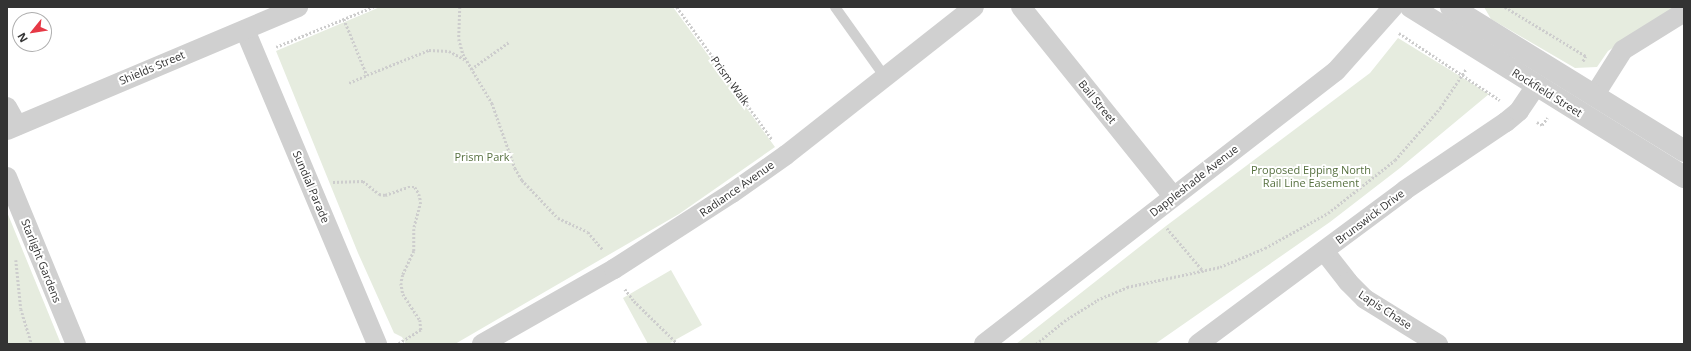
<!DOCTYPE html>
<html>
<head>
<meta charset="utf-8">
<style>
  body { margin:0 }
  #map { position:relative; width:1691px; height:351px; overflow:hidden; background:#fff; font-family:"Open Sans",sans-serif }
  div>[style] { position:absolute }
  .green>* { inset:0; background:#e6ecdf }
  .path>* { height:2.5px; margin-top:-1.25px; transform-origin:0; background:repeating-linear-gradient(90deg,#cdcdcd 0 2px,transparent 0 4px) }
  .service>* { height:10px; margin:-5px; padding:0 5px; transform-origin:5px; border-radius:5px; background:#d0d0d0 }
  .minor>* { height:20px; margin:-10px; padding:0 10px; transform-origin:10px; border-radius:10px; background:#d0d0d0 }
  .tertiary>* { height:22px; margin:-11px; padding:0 11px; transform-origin:11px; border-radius:11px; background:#d0d0d0 }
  span { translate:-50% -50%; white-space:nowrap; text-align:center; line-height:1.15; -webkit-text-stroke:4px #fff; paint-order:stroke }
  .street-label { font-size:11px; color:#333 }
  .park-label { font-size:11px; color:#56703f }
  .frame { position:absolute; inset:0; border:8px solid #333; pointer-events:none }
  .north { position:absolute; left:12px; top:12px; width:40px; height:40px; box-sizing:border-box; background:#fff; border:1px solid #adadad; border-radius:50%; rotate:240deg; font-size:11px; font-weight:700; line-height:16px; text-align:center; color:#333 }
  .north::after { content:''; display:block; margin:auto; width:14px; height:18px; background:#e63946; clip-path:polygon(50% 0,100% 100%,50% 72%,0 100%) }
</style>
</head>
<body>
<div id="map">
  <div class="green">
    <i style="clip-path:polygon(380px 7px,673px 7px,775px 147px,679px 214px,455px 344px,406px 344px,402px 337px,394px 333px,358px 253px,276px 51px)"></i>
    <i style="clip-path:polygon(1484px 7px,1676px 7px,1608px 51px,1597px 67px,1575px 68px,1491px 19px)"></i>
    <i style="clip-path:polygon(1398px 38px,1489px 94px,1400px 168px,1330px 222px,1155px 344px,1016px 344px,1166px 226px,1370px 73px)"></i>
    <i style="clip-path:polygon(7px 211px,7px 212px,61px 344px,7px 344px)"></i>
    <i style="clip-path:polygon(671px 270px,702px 325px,668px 344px,648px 344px,623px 298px)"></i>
  </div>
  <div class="path">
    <i style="left:460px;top:7px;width:32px;rotate:92deg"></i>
    <i style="left:459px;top:39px;width:16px;rotate:75deg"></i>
    <i style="left:463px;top:54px;width:57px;rotate:59.4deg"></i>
    <i style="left:492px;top:103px;width:69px;rotate:70.5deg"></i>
    <i style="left:515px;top:168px;width:14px;rotate:60deg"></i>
    <i style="left:522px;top:180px;width:52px;rotate:46.5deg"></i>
    <i style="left:558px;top:218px;width:33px;rotate:25deg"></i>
    <i style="left:588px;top:232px;width:23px;rotate:50deg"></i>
    <i style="left:677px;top:7px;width:163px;rotate:54.3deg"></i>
    <i style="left:1505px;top:7px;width:95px;rotate:31.2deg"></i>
    <i style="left:1586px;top:56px;width:7px;rotate:117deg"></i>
    <i style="left:344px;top:19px;width:61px;rotate:67.7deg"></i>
    <i style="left:367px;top:75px;width:67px;rotate:-22deg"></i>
    <i style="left:429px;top:50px;width:20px;rotate:3deg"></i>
    <i style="left:449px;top:51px;width:19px;rotate:28deg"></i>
    <i style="left:1399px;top:33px;width:121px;rotate:33.6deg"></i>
    <i style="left:276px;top:47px;width:105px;rotate:-22.4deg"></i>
    <i style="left:471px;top:69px;width:47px;rotate:-35.4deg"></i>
    <i style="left:349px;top:83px;width:20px;rotate:-24deg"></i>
    <i style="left:1537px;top:122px;width:6px;rotate:31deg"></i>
    <i style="left:1542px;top:125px;width:9px;rotate:-54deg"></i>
    <i style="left:333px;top:182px;width:30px;rotate:-2deg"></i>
    <i style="left:363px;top:181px;width:21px;rotate:39deg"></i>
    <i style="left:379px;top:194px;width:6px;rotate:9deg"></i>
    <i style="left:385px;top:195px;width:24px;rotate:-19deg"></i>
    <i style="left:408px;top:187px;width:7px"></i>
    <i style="left:415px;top:187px;width:8px;rotate:60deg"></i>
    <i style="left:419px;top:194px;width:8px;rotate:76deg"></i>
    <i style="left:421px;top:202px;width:28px;rotate:105deg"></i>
    <i style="left:414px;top:229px;width:22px;rotate:90deg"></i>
    <i style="left:414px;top:251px;width:26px;rotate:115deg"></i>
    <i style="left:403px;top:275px;width:8px;rotate:104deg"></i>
    <i style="left:401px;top:283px;width:11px;rotate:80deg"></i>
    <i style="left:403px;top:294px;width:31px;rotate:57deg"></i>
    <i style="left:420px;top:320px;width:10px;rotate:84deg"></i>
    <i style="left:421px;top:330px;width:26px;rotate:148deg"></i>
    <i style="left:1167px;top:228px;width:57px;rotate:49.9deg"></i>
    <i style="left:16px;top:260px;width:49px;rotate:84.2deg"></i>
    <i style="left:21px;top:309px;width:37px;rotate:73deg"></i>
    <i style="left:625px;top:289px;width:15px;rotate:53deg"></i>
    <i style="left:634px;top:301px;width:62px;rotate:44.3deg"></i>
    <i style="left:14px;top:344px;width:8px"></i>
    <i style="left:1036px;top:344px;width:36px;rotate:-39deg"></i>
    <i style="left:1064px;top:321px;width:39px;rotate:-32deg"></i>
    <i style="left:1097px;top:300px;width:33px;rotate:-23deg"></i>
    <i style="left:1127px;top:287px;width:95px;rotate:-12.1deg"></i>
    <i style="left:1220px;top:267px;width:49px;rotate:-22.9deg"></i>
    <i style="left:1265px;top:248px;width:72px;rotate:-29.1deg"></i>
    <i style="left:1328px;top:213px;width:85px;rotate:-38.3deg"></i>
    <i style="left:1395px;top:160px;width:69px;rotate:-49.1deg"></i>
    <i style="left:1440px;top:108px;width:47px;rotate:-56.3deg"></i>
  </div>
  <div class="service">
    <i style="left:835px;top:7px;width:86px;rotate:54.5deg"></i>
  </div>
  <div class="minor">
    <i style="left:1021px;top:7px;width:243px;rotate:51.2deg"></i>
    <i style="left:245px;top:30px;width:341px;rotate:67.2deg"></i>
    <i style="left:1594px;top:96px;width:54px;rotate:-57.8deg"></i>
    <i style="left:1623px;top:50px;width:72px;rotate:-31.9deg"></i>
    <i style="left:7px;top:107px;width:21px;rotate:61deg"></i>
    <i style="left:7px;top:130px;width:316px;rotate:-22.9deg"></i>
    <i style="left:7px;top:177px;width:181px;rotate:67.6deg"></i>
    <i style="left:1324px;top:251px;width:39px;rotate:52deg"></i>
    <i style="left:1348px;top:282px;width:24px;rotate:45deg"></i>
    <i style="left:1365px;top:299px;width:86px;rotate:31.7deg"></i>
    <i style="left:482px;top:344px;width:152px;rotate:-29.6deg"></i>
    <i style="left:614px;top:269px;width:140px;rotate:-32.8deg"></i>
    <i style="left:732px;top:193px;width:66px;rotate:-35.1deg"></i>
    <i style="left:786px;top:155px;width:239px;rotate:-38.2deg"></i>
    <i style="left:984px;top:344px;width:445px;rotate:-37.8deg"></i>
    <i style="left:1336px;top:71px;width:86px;rotate:-48.3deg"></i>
    <i style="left:1198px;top:344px;width:258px;rotate:-36.6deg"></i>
    <i style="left:1405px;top:190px;width:122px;rotate:-34deg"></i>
    <i style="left:1506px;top:122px;width:17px;rotate:-40deg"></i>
    <i style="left:1519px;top:111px;width:30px;rotate:-56deg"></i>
  </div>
  <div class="tertiary">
    <i style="left:1411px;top:7px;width:322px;rotate:31.9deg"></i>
    <i style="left:1451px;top:7px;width:274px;rotate:31.7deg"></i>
  </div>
  <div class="street-label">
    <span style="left:152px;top:68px;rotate:-23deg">Shields Street</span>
    <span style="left:730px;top:81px;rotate:54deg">Prism Walk</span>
    <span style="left:1547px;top:93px;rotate:32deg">Rockfield Street</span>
    <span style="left:1097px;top:102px;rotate:51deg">Bail Street</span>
    <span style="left:1194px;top:181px;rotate:-38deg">Dappleshade Avenue</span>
    <span style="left:311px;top:187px;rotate:67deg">Sundial Parade</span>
    <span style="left:737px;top:189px;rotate:-35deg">Radiance Avenue</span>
    <span style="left:1370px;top:217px;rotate:-37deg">Brunswick Drive</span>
    <span style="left:41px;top:261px;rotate:68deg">Starlight Gardens</span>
    <span style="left:1385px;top:310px;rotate:33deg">Lapis Chase</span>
  </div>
  <div class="park-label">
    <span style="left:482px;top:157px">Prism Park</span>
    <span style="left:1311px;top:177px">Proposed Epping North<br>Rail Line Easement</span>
  </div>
  <div class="frame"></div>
  <div class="north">N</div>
</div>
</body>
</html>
